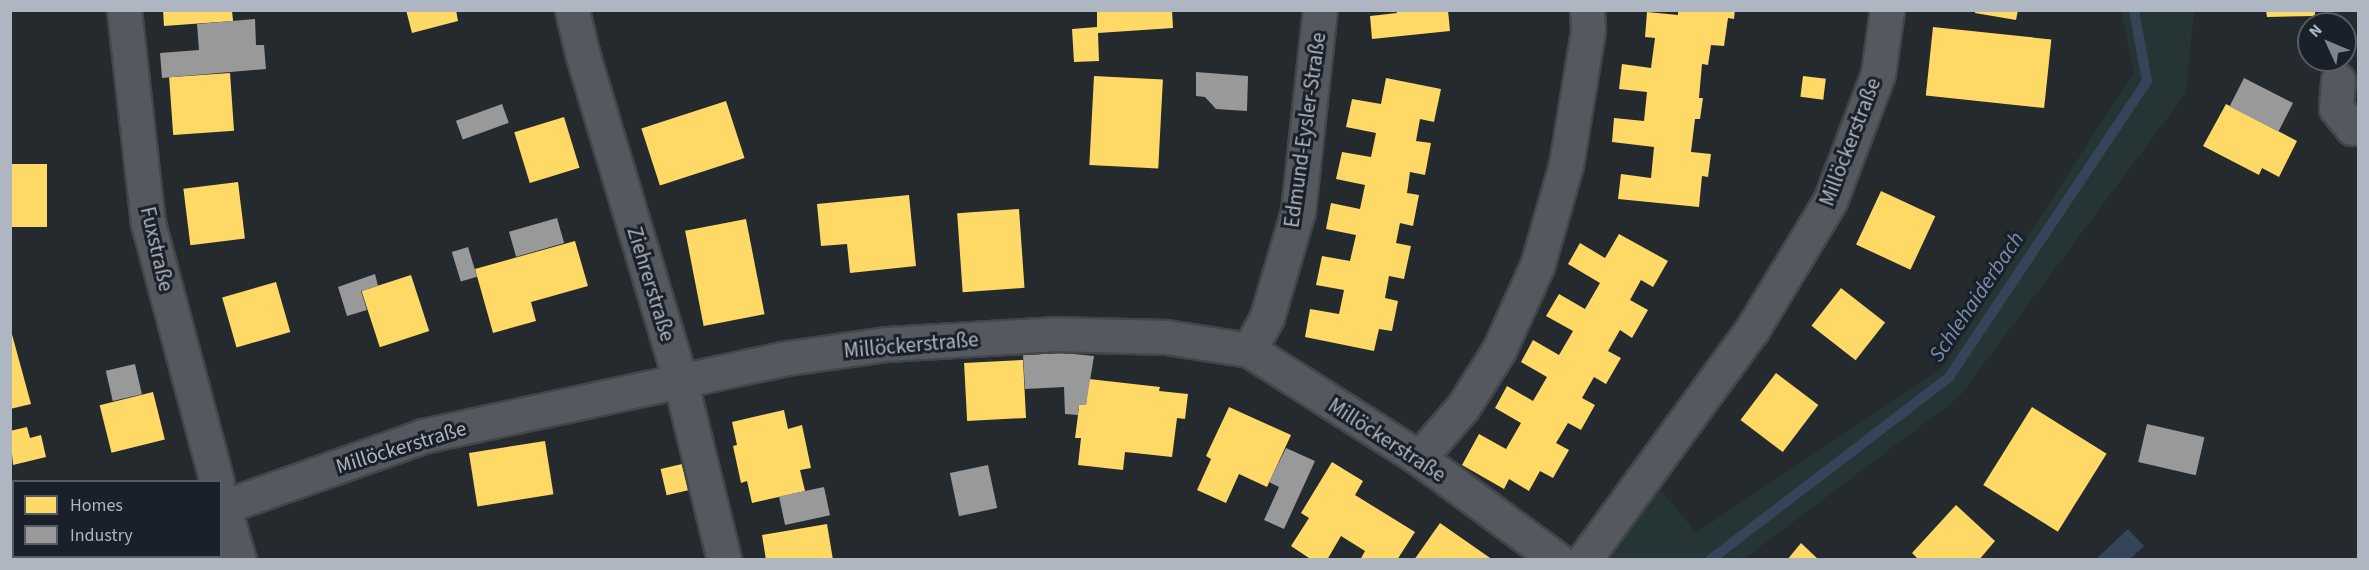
<!DOCTYPE html>
<html>
<head>
<meta charset="utf-8">
<style>
  body { margin:0 }
  #map { position:relative; width:2369px; height:570px; overflow:hidden; background:#252a2f; font-family:"Source Sans 3",sans-serif }
  div>[style] { position:absolute }
  .green>* { inset:0; background:#253536 }
  .water>* { inset:0; background:#354458 }
  .homes>* { inset:0; background:#ffd966; transform-origin:0 0 }
  .industry>* { inset:0; background:#999; transform-origin:0 0 }
  .stream>* { height:10px; margin:-5px; padding:0 5px; transform-origin:5px; border-radius:5px; background:#354458 }
  .roads { filter:drop-shadow(2px 0 #42464a) drop-shadow(-2px 0 #42464a) drop-shadow(0 2px #42464a) drop-shadow(0 -2px #42464a) }
  .street>* { height:33px; margin:-16.5px; padding:0 16.5px; transform-origin:16.5px; border-radius:16.5px; background:#55585e }
  span { translate:-50% -50%; white-space:nowrap; text-align:center; line-height:1.15; -webkit-text-stroke:6px #192029; paint-order:stroke }
  .street-label { font-size:21px; color:#aeb6c2 }
  .water-label { font-size:22px; color:#788ea9; font-style:italic }
  .frame { position:absolute; inset:0; border:12px solid #aeb6c2; pointer-events:none }
  .legend { position:absolute; left:12px; top:480px; width:210px; height:78px; box-sizing:border-box; background:#192029; border:2px solid #555c66; margin:0; padding:8px 10px; list-style:none; font-size:18px; color:#aeb6c2 }
  .legend li { display:flex; align-items:center; gap:12px; height:30px }
  .legend b { width:30px; border:2px solid #555c66 }
  .north { position:absolute; left:2297px; top:12px; width:60px; height:60px; box-sizing:border-box; background:#192029; border:2px solid #555c66; border-radius:50%; rotate:314deg; font-size:16px; font-weight:700; line-height:24px; text-align:center; color:#aeb6c2 }
  .north::after { content:''; display:block; margin:auto; width:21px; height:27px; background:#7e858f; clip-path:polygon(50% 0,100% 100%,50% 72%,0 100%) }
</style>
</head>
<body>
<div id="map">
  <div class="green">
    <i style="clip-path:polygon(2121px 11px,2194px 11px,2186px 93px,1959px 397px,1744px 559px,1593px 560px,1656px 484px,1696px 533px,1941px 369px,2134px 73px)"></i>
  </div>
  <div class="water">
    <i style="clip-path:polygon(2128px 529px,2144px 546px,2130px 559px,2096px 559px)"></i>
  </div>
  <div class="homes">
    <i style="clip-path:polygon(163px 10px,232px 10px,233px 21px,164px 26px)"></i>
    <i style="clip-path:polygon(406px 10px,456px 10px,458px 21px,412px 33px)"></i>
    <i style="clip-path:polygon(1097px 10px,1172px 10px,1173px 28px,1098px 33px,1099px 61px,1074px 62px,1072px 29px,1097px 27px)"></i>
    <i style="clip-path:polygon(1396px 10px,1448px 10px,1450px 31px,1372px 39px,1370px 16px,1397px 13px)"></i>
    <i style="clip-path:polygon(1678px 10px,1735px 10px,1734px 19px,1728px 18px,1724px 46px,1711px 45px,1708px 65px,1702px 64px,1699px 98px,1703px 98px,1700px 119px,1695px 119px,1691px 152px,1711px 154px,1708px 177px,1702px 176px,1699px 207px,1618px 199px,1621px 174px,1651px 178px,1654px 147px,1612px 142px,1614px 118px,1644px 121px,1647px 92px,1619px 89px,1622px 64px,1651px 68px,1655px 38px,1645px 37px,1647px 12px,1678px 15px)"></i>
    <i style="clip-path:polygon(1975px 10px,2018px 10px,2016px 20px,1975px 13px)"></i>
    <i style="clip-path:polygon(2266px 10px,2315px 10px,2315px 16px,2267px 17px)"></i>
    <i style="left:1933px;top:27px;width:119px;height:69px;rotate:6deg"></i>
    <i style="left:230px;top:73px;width:58px;height:61px;rotate:86deg"></i>
    <i style="left:1094px;top:76px;width:69px;height:89px;rotate:3deg"></i>
    <i style="left:1803px;top:76px;width:23px;height:21px;rotate:7deg"></i>
    <i style="clip-path:polygon(1386px 78px,1441px 89px,1434px 122px,1420px 119px,1416px 141px,1431px 143px,1425px 175px,1410px 172px,1407px 193px,1419px 195px,1413px 226px,1400px 223px,1396px 243px,1411px 246px,1404px 279px,1389px 276px,1385px 298px,1398px 301px,1392px 331px,1379px 329px,1374px 351px,1305px 337px,1310px 309px,1339px 314px,1344px 290px,1316px 285px,1322px 256px,1350px 261px,1356px 235px,1326px 229px,1331px 203px,1360px 209px,1365px 185px,1336px 179px,1342px 152px,1371px 157px,1376px 133px,1346px 127px,1352px 99px,1381px 104px)"></i>
    <i style="left:726px;top:101px;width:60px;height:89px;rotate:72deg"></i>
    <i style="clip-path:polygon(2226px 104px,2297px 141px,2279px 177px,2262px 168px,2259px 175px,2203px 146px)"></i>
    <i style="left:564px;top:117px;width:53px;height:52px;rotate:73deg"></i>
    <i style="left:10px;top:164px;width:37px;height:63px"></i>
    <i style="left:238px;top:182px;width:57px;height:55px;rotate:83deg"></i>
    <i style="left:1881px;top:191px;width:60px;height:59px;rotate:25deg"></i>
    <i style="clip-path:polygon(909px 195px,916px 266px,850px 273px,847px 244px,821px 246px,817px 204px)"></i>
    <i style="left:1019px;top:209px;width:79px;height:62px;rotate:86deg"></i>
    <i style="left:746px;top:219px;width:97px;height:62px;rotate:79deg"></i>
    <i style="clip-path:polygon(1619px 234px,1668px 261px,1653px 287px,1641px 280px,1630px 300px,1648px 310px,1632px 338px,1620px 330px,1608px 351px,1621px 358px,1606px 384px,1594px 377px,1582px 398px,1595px 405px,1581px 430px,1568px 423px,1556px 443px,1569px 450px,1553px 478px,1540px 471px,1529px 491px,1509px 479px,1504px 489px,1462px 465px,1479px 434px,1506px 449px,1521px 423px,1495px 408px,1507px 386px,1533px 401px,1547px 377px,1521px 362px,1533px 340px,1559px 355px,1573px 331px,1546px 316px,1559px 294px,1585px 309px,1600px 283px,1568px 264px,1580px 243px,1605px 258px)"></i>
    <i style="clip-path:polygon(575px 241px,588px 286px,531px 302px,536px 321px,493px 333px,475px 269px)"></i>
    <i style="left:411px;top:275px;width:59px;height:52px;rotate:72deg"></i>
    <i style="left:276px;top:282px;width:52px;height:56px;rotate:74deg"></i>
    <i style="left:1841px;top:288px;width:56px;height:48px;rotate:38deg"></i>
    <i style="clip-path:polygon(10px 327px,31px 404px,10px 409px)"></i>
    <i style="left:1023px;top:360px;width:58px;height:59px;rotate:87deg"></i>
    <i style="left:1776px;top:373px;width:53px;height:59px;rotate:37deg"></i>
    <i style="clip-path:polygon(1089px 379px,1160px 387px,1159px 391px,1188px 394px,1185px 419px,1177px 418px,1172px 457px,1125px 452px,1123px 470px,1078px 465px,1081px 438px,1075px 438px,1078px 415px,1079px 405px,1086px 405px)"></i>
    <i style="left:153px;top:392px;width:49px;height:55px;rotate:76deg"></i>
    <i style="clip-path:polygon(1229px 407px,1291px 435px,1267px 487px,1239px 474px,1226px 503px,1197px 490px,1211px 459px,1206px 456px)"></i>
    <i style="left:2032px;top:407px;width:88px;height:92px;rotate:32deg"></i>
    <i style="clip-path:polygon(784px 410px,788px 429px,802px 425px,811px 468px,800px 470px,805px 491px,752px 503px,747px 481px,741px 483px,733px 446px,737px 445px,732px 422px)"></i>
    <i style="clip-path:polygon(27px 427px,30px 438px,41px 435px,46px 457px,13px 465px,10px 431px)"></i>
    <i style="left:545px;top:441px;width:54px;height:77px;rotate:81deg"></i>
    <i style="clip-path:polygon(1332px 462px,1363px 481px,1355px 495px,1415px 532px,1397px 560px,1360px 560px,1365px 551px,1341px 536px,1327px 560px,1312px 560px,1291px 546px,1309px 518px,1301px 513px)"></i>
    <i style="left:682px;top:464px;width:27px;height:22px;rotate:77deg"></i>
    <i style="clip-path:polygon(1956px 505px,1995px 541px,1979px 560px,1919px 560px,1912px 553px)"></i>
    <i style="clip-path:polygon(1440px 523px,1493px 560px,1414px 560px)"></i>
    <i style="clip-path:polygon(827px 524px,833px 560px,766px 560px,762px 535px)"></i>
    <i style="clip-path:polygon(1801px 543px,1819px 560px,1787px 560px)"></i>
  </div>
  <div class="industry">
    <i style="clip-path:polygon(255px 19px,256px 45px,264px 45px,266px 69px,162px 78px,160px 53px,199px 50px,197px 24px)"></i>
    <i style="clip-path:polygon(1196px 72px,1248px 76px,1247px 111px,1216px 109px,1205px 97px,1196px 96px)"></i>
    <i style="left:2244px;top:78px;width:55px;height:32px;rotate:27deg"></i>
    <i style="left:502px;top:104px;width:20px;height:49px;rotate:70deg"></i>
    <i style="left:557px;top:218px;width:26px;height:50px;rotate:74deg"></i>
    <i style="left:468px;top:247px;width:31px;height:17px;rotate:73deg"></i>
    <i style="clip-path:polygon(375px 274px,378px 286px,361px 291px,367px 310px,347px 316px,338px 287px)"></i>
    <i style="clip-path:polygon(1063px 353px,1094px 356px,1086px 405px,1079px 405px,1078px 415px,1065px 414px,1064px 387px,1025px 389px,1023px 355px)"></i>
    <i style="left:135px;top:364px;width:31px;height:30px;rotate:77deg"></i>
    <i style="left:2147px;top:424px;width:59px;height:39px;rotate:13deg"></i>
    <i style="clip-path:polygon(1286px 448px,1315px 461px,1284px 529px,1264px 520px,1279px 487px,1269px 482px)"></i>
    <i style="left:988px;top:465px;width:44px;height:39px;rotate:78deg"></i>
    <i style="left:824px;top:487px;width:29px;height:46px;rotate:78deg"></i>
  </div>
  <div class="stream">
    <i style="left:1710px;top:560px;width:301px;rotate:-37.4deg"></i>
    <i style="left:1949px;top:377px;width:356px;rotate:-56.2deg"></i>
    <i style="left:2147px;top:81px;width:72px;rotate:-100.4deg"></i>
  </div>
  <div class="roads">
    <div class="street">
      <i style="left:124px;top:10px;width:214px;rotate:83.6deg"></i>
      <i style="left:148px;top:223px;width:268px;rotate:75.1deg"></i>
      <i style="left:572px;top:10px;width:47px;rotate:76.6deg"></i>
      <i style="left:583px;top:56px;width:337px;rotate:73.3deg"></i>
      <i style="left:680px;top:379px;width:186px;rotate:76.3deg"></i>
      <i style="left:2338px;top:80px;width:28px;rotate:94deg"></i>
      <i style="left:2336px;top:108px;width:26px;rotate:51deg"></i>
      <i style="left:2352px;top:128px;width:6px"></i>
      <i style="left:1249px;top:350px;width:38px;rotate:-61deg"></i>
      <i style="left:1267px;top:317px;width:110px;rotate:-73.7deg"></i>
      <i style="left:1298px;top:211px;width:202px;rotate:-83.8deg"></i>
      <i style="left:1419px;top:458px;width:67px;rotate:-49.2deg"></i>
      <i style="left:1463px;top:407px;width:67px;rotate:-57.7deg"></i>
      <i style="left:1499px;top:350px;width:92px;rotate:-65.7deg"></i>
      <i style="left:1537px;top:266px;width:105px;rotate:-74deg"></i>
      <i style="left:1566px;top:165px;width:137px;rotate:-80.7deg"></i>
      <i style="left:1588px;top:30px;width:20px;rotate:-93deg"></i>
      <i style="left:220px;top:494px;width:69px;rotate:73.9deg"></i>
      <i style="left:220px;top:508px;width:215px;rotate:-19.5deg"></i>
      <i style="left:423px;top:436px;width:366px;rotate:-12.1deg"></i>
      <i style="left:781px;top:359px;width:107px;rotate:-8.1deg"></i>
      <i style="left:887px;top:344px;width:166px;rotate:-3.4deg"></i>
      <i style="left:1053px;top:334px;width:113px;rotate:1.5deg"></i>
      <i style="left:1166px;top:337px;width:84px;rotate:8.9deg"></i>
      <i style="left:1249px;top:350px;width:201px;rotate:32.4deg"></i>
      <i style="left:1419px;top:458px;width:172px;rotate:36.3deg"></i>
      <i style="left:75px;top:560px;width:9px;rotate:-27deg"></i>
      <i style="left:1584px;top:560px;width:287px;rotate:-53.9deg"></i>
      <i style="left:1753px;top:328px;width:149px;rotate:-58.8deg"></i>
      <i style="left:1830px;top:201px;width:136px;rotate:-69.3deg"></i>
      <i style="left:1878px;top:74px;width:65px;rotate:-82deg"></i>
    </div>
  </div>
  <div class="street-label">
    <span style="left:1305px;top:130px;rotate:-82deg">Edmund-Eysler-Straße</span>
    <span style="left:1850px;top:142px;rotate:-69deg">Millöckerstraße</span>
    <span style="left:157px;top:249px;rotate:77deg">Fuxstraße</span>
    <span style="left:651px;top:284px;rotate:73deg">Ziehrerstraße</span>
    <span style="left:911px;top:345px;rotate:-5deg">Millöckerstraße</span>
    <span style="left:1387px;top:440px;rotate:33deg">Millöckerstraße</span>
    <span style="left:401px;top:447px;rotate:-17deg">Millöckerstraße</span>
  </div>
  <div class="water-label">
    <span style="left:1977px;top:297px;rotate:-56deg">Schlehaiderbach</span>
  </div>
  <div class="frame"></div>
  <ul class="legend">
  <li><b style="height:16px;background:#ffd966"></b>Homes</li>
  <li><b style="height:16px;background:#999"></b>Industry</li>
  </ul>
  <div class="north">N</div>
</div>
</body>
</html>
